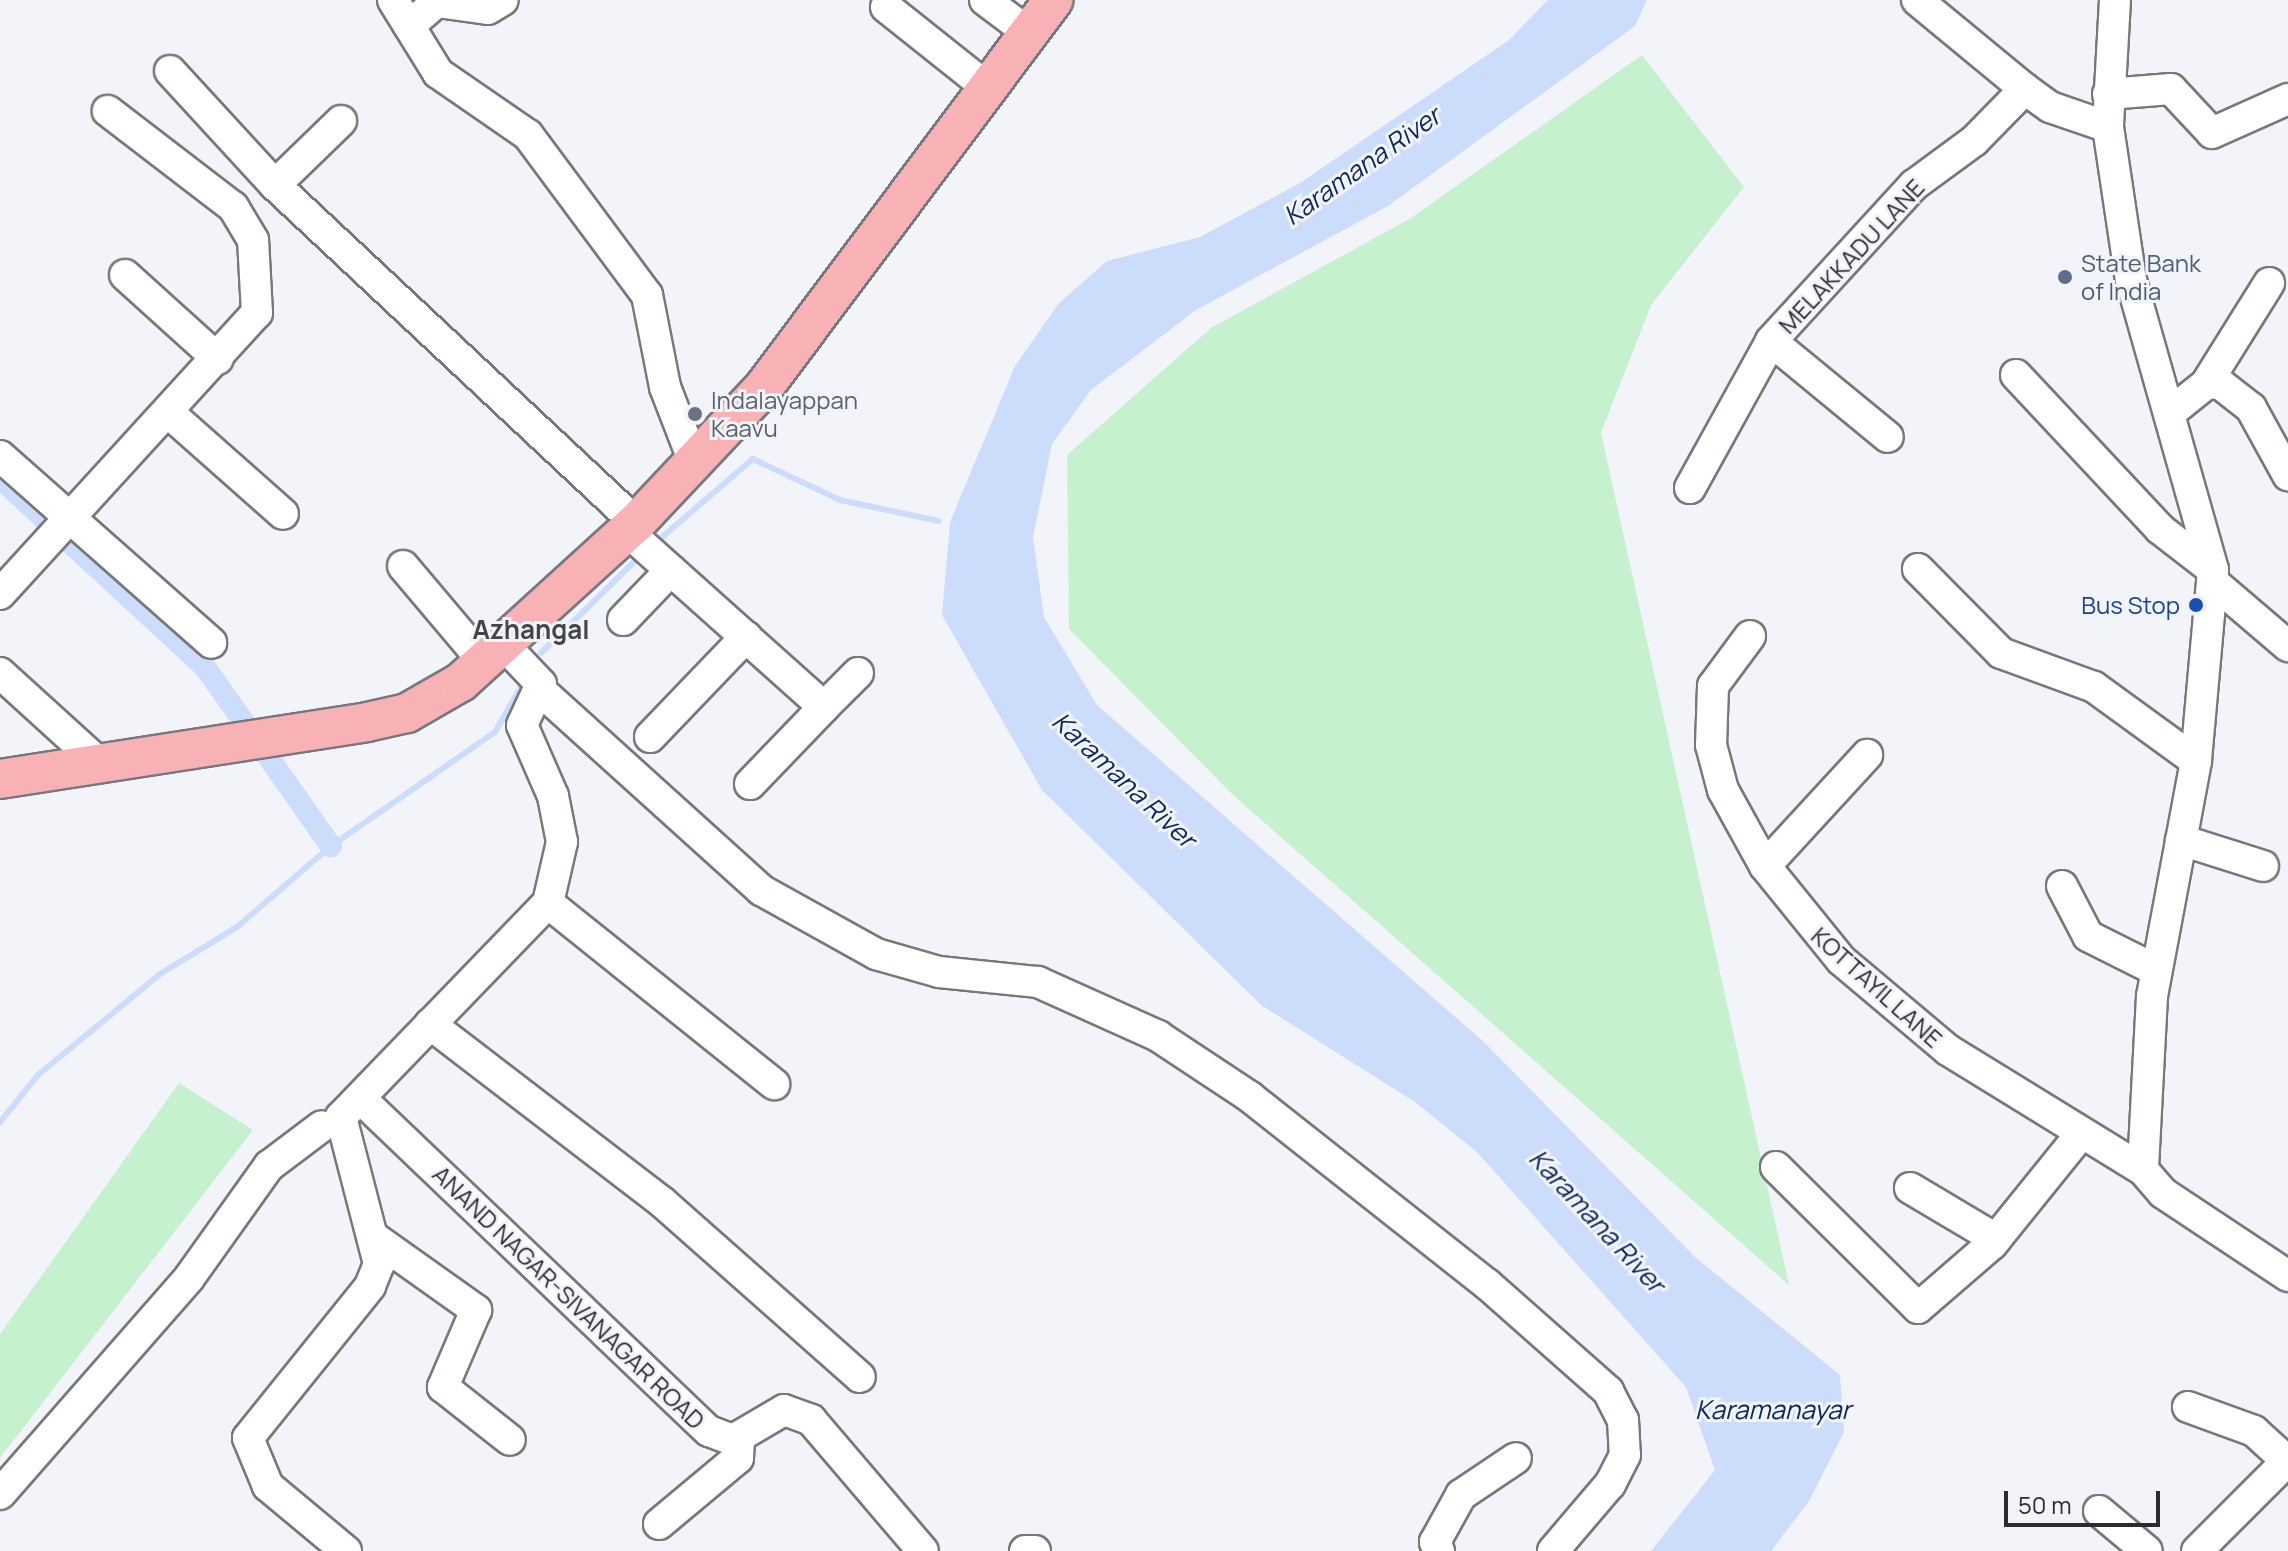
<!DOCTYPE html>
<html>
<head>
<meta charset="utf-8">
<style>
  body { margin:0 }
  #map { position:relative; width:2288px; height:1551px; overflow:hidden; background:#f3f4fa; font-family:Manrope,sans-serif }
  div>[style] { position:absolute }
  .green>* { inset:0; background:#c5f1cf }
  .water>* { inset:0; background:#ccddfc }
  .stream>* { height:6px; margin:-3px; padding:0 3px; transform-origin:3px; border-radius:3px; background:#ccddfc }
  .canal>* { height:22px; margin:-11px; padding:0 11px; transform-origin:11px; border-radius:11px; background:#ccddfc }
  .roads { filter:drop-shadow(2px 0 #77787d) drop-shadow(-2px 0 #77787d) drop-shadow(0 2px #77787d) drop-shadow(0 -2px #77787d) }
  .minor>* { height:30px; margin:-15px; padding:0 15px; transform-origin:15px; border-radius:15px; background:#fff }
  .major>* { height:38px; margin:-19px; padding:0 19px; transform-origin:19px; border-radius:19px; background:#f8b2b6 }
  .dots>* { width:22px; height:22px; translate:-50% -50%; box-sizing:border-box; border:4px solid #f3f4fa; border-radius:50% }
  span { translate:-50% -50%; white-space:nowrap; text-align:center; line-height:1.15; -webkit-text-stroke:6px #f3f4fa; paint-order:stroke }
  .street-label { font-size:24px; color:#2c2c2e }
  .service-label { font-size:24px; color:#4e5e75 }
  .left { translate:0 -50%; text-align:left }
  .worship-label { font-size:24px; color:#5b616d }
  .transit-label { font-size:24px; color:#164399 }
  .right { translate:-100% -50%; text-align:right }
  .water-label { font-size:26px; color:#0a265f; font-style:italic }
  .neighbourhood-label { font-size:26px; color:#444549; font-weight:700 }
  .scale { position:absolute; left:2004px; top:1491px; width:156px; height:36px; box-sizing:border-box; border:4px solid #2c2c2e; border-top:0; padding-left:10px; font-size:24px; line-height:28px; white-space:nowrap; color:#2c2c2e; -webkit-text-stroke:6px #f3f4fa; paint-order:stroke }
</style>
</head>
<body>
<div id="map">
  <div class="green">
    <i style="clip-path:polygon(1642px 55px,1744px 187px,1651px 305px,1601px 433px,1789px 1285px,1232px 794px,1069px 629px,1067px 455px,1211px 328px,1411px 218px)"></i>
    <i style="clip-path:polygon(179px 1083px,253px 1130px,0 1458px,0 1334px)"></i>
  </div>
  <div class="water">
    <i style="clip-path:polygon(1548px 0,1647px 0,1635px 26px,1388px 206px,1196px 310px,1091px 390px,1052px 444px,1033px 537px,1044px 617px,1097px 705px,1484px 1042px,1695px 1257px,1840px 1375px,1844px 1432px,1809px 1501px,1771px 1551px,1651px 1551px,1715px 1470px,1686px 1387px,1477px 1152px,1415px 1102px,1261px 1005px,1042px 790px,942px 615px,950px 522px,1015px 366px,1059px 303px,1107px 261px,1200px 237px,1300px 183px,1509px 40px)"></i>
  </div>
  <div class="stream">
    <i style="left:661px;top:538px;width:121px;rotate:-40.7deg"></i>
    <i style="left:753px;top:459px;width:96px;rotate:25.2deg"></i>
    <i style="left:840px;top:500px;width:101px;rotate:12deg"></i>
    <i style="left:541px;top:653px;width:132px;rotate:-44.4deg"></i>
    <i style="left:0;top:1122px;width:60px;rotate:-51deg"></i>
    <i style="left:38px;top:1075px;width:158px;rotate:-39.6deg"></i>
    <i style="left:160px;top:974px;width:90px;rotate:-31.4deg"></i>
    <i style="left:237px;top:927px;width:124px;rotate:-40.8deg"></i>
    <i style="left:331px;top:846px;width:200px;rotate:-34.8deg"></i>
    <i style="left:495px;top:732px;width:52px;rotate:-60deg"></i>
  </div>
  <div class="canal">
    <i style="left:0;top:478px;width:279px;rotate:42.7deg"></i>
    <i style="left:205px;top:667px;width:219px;rotate:54.9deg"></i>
  </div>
  <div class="roads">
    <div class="minor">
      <i style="left:393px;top:0;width:86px;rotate:58.3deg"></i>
      <i style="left:438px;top:73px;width:109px;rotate:34.6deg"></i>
      <i style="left:528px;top:135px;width:199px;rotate:53.4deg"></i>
      <i style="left:647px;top:295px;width:94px;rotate:78.9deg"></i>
      <i style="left:665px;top:387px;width:80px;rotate:68.9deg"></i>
      <i style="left:985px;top:0;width:55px;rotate:36.9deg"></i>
      <i style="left:1917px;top:0;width:140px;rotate:39.5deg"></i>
      <i style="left:2115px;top:0;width:127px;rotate:93.2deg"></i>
      <i style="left:2108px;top:127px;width:155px;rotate:81.5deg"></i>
      <i style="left:2131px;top:280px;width:301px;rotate:74.2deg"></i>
      <i style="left:2213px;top:570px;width:192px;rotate:95.1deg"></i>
      <i style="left:2196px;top:761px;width:239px;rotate:100.6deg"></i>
      <i style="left:2152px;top:996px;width:174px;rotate:93deg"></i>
      <i style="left:2143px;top:1170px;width:30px;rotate:49deg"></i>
      <i style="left:2163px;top:1193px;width:150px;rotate:33.6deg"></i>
      <i style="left:886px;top:7px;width:130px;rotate:38.5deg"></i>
      <i style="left:409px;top:26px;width:37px;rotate:-41deg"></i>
      <i style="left:437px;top:2px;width:51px;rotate:7.8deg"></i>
      <i style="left:488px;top:9px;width:17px;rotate:-31deg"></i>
      <i style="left:170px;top:71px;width:155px;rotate:47.4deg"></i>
      <i style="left:275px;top:185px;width:495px;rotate:43.1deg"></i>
      <i style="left:2108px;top:94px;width:63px;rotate:-4.5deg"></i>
      <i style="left:2171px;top:89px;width:60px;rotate:47deg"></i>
      <i style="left:2212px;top:133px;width:83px;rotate:-24.1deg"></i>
      <i style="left:275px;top:185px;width:92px;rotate:-44.1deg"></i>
      <i style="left:125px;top:275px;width:125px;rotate:42.1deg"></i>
      <i style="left:1771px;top:341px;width:151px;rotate:39.4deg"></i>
      <i style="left:2016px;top:375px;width:211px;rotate:46.9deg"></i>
      <i style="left:2160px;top:529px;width:67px;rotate:37.7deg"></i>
      <i style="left:2206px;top:384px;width:119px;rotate:-58deg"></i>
      <i style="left:2171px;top:412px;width:45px;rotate:-38.7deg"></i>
      <i style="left:2206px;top:384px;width:13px;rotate:-4deg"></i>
      <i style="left:2219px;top:383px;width:41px;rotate:38deg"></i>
      <i style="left:2251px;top:408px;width:77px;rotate:61.1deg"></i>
      <i style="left:169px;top:413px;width:152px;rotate:41.5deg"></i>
      <i style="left:0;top:456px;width:282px;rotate:41.5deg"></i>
      <i style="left:1690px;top:488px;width:168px;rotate:-61.1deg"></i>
      <i style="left:1771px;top:341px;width:212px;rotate:-47.5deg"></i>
      <i style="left:1914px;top:185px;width:74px;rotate:-36.3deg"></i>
      <i style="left:1974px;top:141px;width:73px;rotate:-45.6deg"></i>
      <i style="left:2025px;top:89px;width:31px;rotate:36deg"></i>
      <i style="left:2050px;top:107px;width:61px;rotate:19deg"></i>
      <i style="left:627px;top:531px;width:264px;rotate:41.8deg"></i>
      <i style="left:824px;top:707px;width:48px;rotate:-45deg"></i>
      <i style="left:403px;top:566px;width:127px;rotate:49.8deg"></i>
      <i style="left:1918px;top:569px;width:118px;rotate:45.3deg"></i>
      <i style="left:2001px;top:653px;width:99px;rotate:20.1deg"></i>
      <i style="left:2094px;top:687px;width:126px;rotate:36deg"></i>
      <i style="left:2213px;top:582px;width:99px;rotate:40.5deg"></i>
      <i style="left:0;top:594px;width:381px;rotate:-47.6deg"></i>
      <i style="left:257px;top:313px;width:73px;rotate:-93.1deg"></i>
      <i style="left:253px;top:240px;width:39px;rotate:-121deg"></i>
      <i style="left:233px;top:207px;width:158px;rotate:-142.5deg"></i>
      <i style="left:623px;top:620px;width:69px;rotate:-46.2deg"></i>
      <i style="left:1750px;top:636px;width:62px;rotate:126.5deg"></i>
      <i style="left:1713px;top:686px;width:59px;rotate:91.9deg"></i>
      <i style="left:1711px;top:745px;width:47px;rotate:75.1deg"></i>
      <i style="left:1723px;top:790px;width:87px;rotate:61.1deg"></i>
      <i style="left:1765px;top:866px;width:121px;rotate:51deg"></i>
      <i style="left:1841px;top:960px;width:140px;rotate:40.1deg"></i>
      <i style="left:1948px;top:1050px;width:229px;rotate:31.6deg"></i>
      <i style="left:0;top:673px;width:137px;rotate:42.3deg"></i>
      <i style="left:541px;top:691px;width:297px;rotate:42.1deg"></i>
      <i style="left:761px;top:890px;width:132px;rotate:29.1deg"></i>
      <i style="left:876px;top:954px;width:66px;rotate:15.9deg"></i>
      <i style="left:939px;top:972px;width:100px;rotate:5.8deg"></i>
      <i style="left:1038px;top:982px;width:132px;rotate:24.2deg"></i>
      <i style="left:1158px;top:1036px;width:110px;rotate:33.5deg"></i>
      <i style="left:1250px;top:1097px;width:302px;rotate:38.3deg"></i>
      <i style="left:1487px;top:1284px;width:162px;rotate:41.5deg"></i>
      <i style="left:1608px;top:1391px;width:33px;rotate:63deg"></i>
      <i style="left:1623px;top:1420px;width:35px;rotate:87deg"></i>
      <i style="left:1625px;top:1455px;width:33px;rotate:117deg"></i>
      <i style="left:1610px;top:1484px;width:88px;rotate:130.4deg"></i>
      <i style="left:650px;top:737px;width:139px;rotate:-46.2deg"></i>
      <i style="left:750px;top:784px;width:107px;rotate:-46.1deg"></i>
      <i style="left:2181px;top:840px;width:86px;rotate:17.6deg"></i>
      <i style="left:1765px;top:866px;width:151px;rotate:-47.4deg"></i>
      <i style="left:2062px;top:886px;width:56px;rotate:62.5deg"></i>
      <i style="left:2088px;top:936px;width:76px;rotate:26.6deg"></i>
      <i style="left:548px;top:903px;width:290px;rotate:38.7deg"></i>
      <i style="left:430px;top:1024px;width:292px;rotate:37.5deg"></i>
      <i style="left:662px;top:1202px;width:264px;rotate:41.5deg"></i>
      <i style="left:360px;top:1098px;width:482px;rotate:43.7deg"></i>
      <i style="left:709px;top:1431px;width:26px;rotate:21deg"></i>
      <i style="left:733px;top:1440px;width:59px;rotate:-30.5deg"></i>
      <i style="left:784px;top:1410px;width:29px;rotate:20deg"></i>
      <i style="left:811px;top:1420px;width:172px;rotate:49.5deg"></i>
      <i style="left:1776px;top:1167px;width:200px;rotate:44.8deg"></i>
      <i style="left:1918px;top:1308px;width:98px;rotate:-40.9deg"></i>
      <i style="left:1992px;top:1244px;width:139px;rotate:-51.1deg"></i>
      <i style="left:1910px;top:1188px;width:100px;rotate:30.7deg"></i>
      <i style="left:376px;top:1239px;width:123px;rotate:35.4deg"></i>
      <i style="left:476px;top:1310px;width:84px;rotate:113.2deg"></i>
      <i style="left:443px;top:1387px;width:85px;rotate:38.3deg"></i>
      <i style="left:2188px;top:1407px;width:70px;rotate:20deg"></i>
      <i style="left:2254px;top:1431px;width:45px;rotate:42.3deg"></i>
      <i style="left:0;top:1494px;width:287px;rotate:-48.8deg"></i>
      <i style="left:189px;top:1278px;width:138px;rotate:-54.5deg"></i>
      <i style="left:269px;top:1166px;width:66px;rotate:-37deg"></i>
      <i style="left:2099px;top:1511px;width:62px;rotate:39.8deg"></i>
      <i style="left:659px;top:1524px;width:103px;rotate:-39.9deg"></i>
      <i style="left:738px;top:1458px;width:21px;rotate:-87deg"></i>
      <i style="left:346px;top:1551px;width:102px;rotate:-140.2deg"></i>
      <i style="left:268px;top:1486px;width:52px;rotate:-112.6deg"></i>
      <i style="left:248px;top:1438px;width:195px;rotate:-51.2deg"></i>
      <i style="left:370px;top:1286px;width:24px;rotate:-68deg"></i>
      <i style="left:379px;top:1264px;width:152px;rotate:-104.5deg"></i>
      <i style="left:341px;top:1117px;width:298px;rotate:-46deg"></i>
      <i style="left:548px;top:903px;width:63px;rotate:-77.1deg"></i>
      <i style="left:562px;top:842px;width:47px;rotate:-101.1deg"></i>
      <i style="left:553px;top:796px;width:77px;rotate:-113.6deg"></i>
      <i style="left:522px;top:725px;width:45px;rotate:-65.1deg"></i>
      <i style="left:541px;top:684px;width:52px;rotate:-133.5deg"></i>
      <i style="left:1025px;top:1551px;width:10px"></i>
      <i style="left:1439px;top:1551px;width:10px;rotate:-114deg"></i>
      <i style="left:1435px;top:1542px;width:54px;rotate:-61deg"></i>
      <i style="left:1461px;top:1495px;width:66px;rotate:-33.9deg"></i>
      <i style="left:2197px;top:1551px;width:129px;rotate:-45deg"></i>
    </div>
    <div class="major">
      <i style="left:0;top:779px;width:371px;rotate:-8.8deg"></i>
      <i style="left:367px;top:722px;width:41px;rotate:-12.7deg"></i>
      <i style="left:407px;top:713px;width:62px;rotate:-29.9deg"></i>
      <i style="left:461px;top:682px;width:236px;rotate:-42.3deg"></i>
      <i style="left:636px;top:523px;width:187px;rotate:-46.7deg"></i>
      <i style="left:764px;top:387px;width:483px;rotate:-53.2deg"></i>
    </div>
  </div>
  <div class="dots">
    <i style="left:2065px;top:277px;background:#5c6f8a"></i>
    <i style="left:695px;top:414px;background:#6b7280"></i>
    <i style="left:2196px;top:605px;background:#1a4fb4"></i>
  </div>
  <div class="street-label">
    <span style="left:1851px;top:256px;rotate:-47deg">MELAKKADU LANE</span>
    <span style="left:1877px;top:987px;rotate:42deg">KOTTAYIL LANE</span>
    <span style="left:569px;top:1297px;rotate:44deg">ANAND NAGAR-SIVANAGAR ROAD</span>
  </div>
  <div class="service-label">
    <span class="left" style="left:2081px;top:277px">State Bank<br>of India</span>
  </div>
  <div class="worship-label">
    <span class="left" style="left:711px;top:414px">Indalayappan<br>Kaavu</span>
  </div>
  <div class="transit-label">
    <span class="right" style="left:2180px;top:605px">Bus Stop</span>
  </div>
  <div class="water-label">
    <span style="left:1362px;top:166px;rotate:-35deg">Karamana River</span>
    <span style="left:1124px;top:780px;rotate:43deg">Karamana River</span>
    <span style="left:1597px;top:1221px;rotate:47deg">Karamana River</span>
    <span style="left:1773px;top:1410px">Karamanayar</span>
  </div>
  <div class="neighbourhood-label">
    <span style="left:531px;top:630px">Azhangal</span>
  </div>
  <div class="scale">50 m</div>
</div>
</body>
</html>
